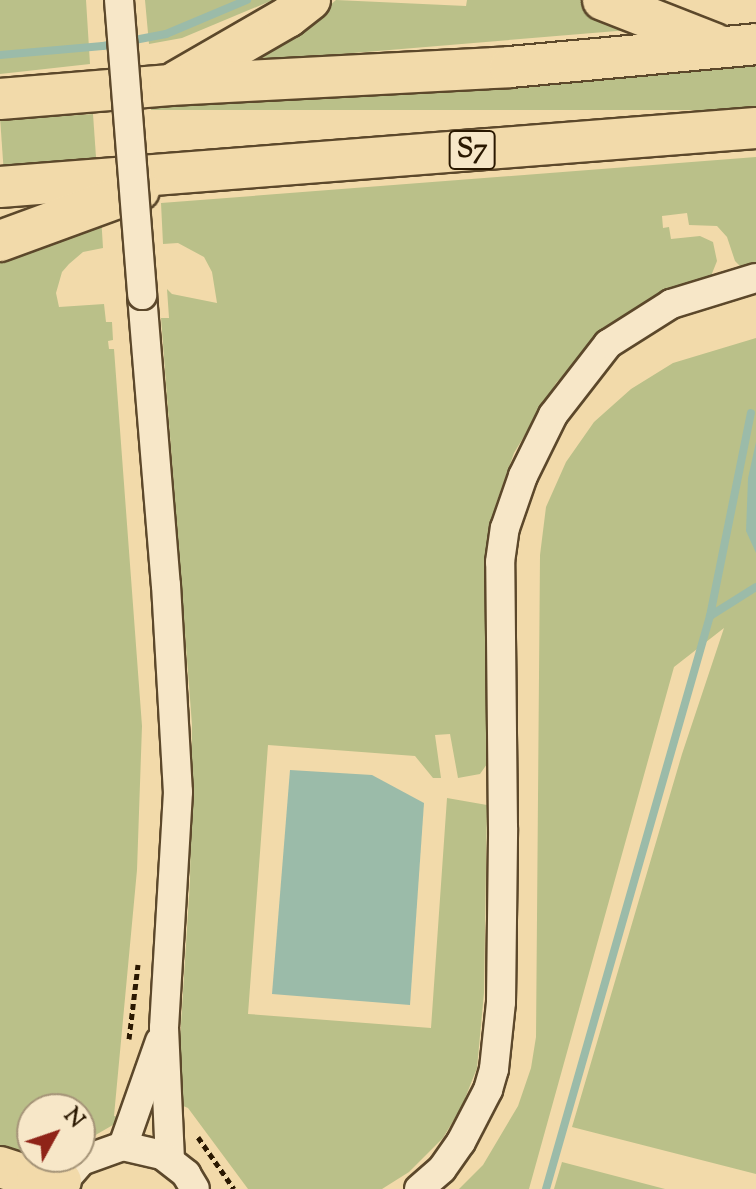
<!DOCTYPE html>
<html>
<head>
<meta charset="utf-8">
<style>
  body { margin:0 }
  #map { position:relative; width:756px; height:1189px; overflow:hidden; background:#f2daaa; font-family:"Sorts Mill Goudy",serif }
  div>[style] { position:absolute }
  .green>* { inset:0; background:#bac089; transform-origin:0 0 }
  .water>* { inset:0; background:#9bbba9 }
  .stream>* { height:8px; margin:-4px; padding:0 4px; transform-origin:4px; border-radius:4px; background:#9bbba9 }
  .path>* { height:5px; margin-top:-2.5px; transform-origin:0; background:repeating-linear-gradient(90deg,#2a1801 0 6px,transparent 0 10px) }
  .roads { filter:drop-shadow(2px 0 #5c482b) drop-shadow(-2px 0 #5c482b) drop-shadow(0 2px #5c482b) drop-shadow(0 -2px #5c482b) }
  .minor>* { height:28px; margin:-14px; padding:0 14px; transform-origin:14px; border-radius:14px; background:#f7e7c8 }
  .highway>* { height:40px; margin:-20px; padding:0 20px; transform-origin:20px; border-radius:20px; background:#f2daaa }
  .bridges { filter:drop-shadow(2px 0 #5c482b) drop-shadow(-2px 0 #5c482b) drop-shadow(0 2px #5c482b) drop-shadow(0 -2px #5c482b) }
  .minor-bridge>* { height:28px; margin:-14px; padding:0 14px; transform-origin:14px; border-radius:14px; background:#f7e7c8 }
  span { translate:-50% -50%; white-space:nowrap; text-align:center; line-height:1.15; -webkit-text-stroke:6px #f7e7c8; paint-order:stroke }
  .shield-label span { padding:2px 6px; background:#f7e7c8; border:2px solid; border-radius:6px; -webkit-text-stroke-width:0 }
  .shield-label { font-size:28px; color:#2a1801; font-weight:700 }
  .north { position:absolute; left:16px; top:1093px; width:80px; height:80px; box-sizing:border-box; background:#f7e7c8; border:2px solid #a59478; border-radius:50%; rotate:50deg; font-size:22px; font-weight:700; line-height:32px; text-align:center; color:#2a1801 }
  .north::after { content:''; display:block; margin:auto; width:28px; height:36px; background:#8f2418; clip-path:polygon(50% 0,100% 100%,50% 72%,0 100%) }
</style>
</head>
<body>
<div id="map">
  <div class="green">
    <i style="clip-path:polygon(0 0,86px 0,90px 64px,0 74px)"></i>
    <i style="clip-path:polygon(145px 0,273px 0,182px 38px,149px 44px)"></i>
    <i style="clip-path:polygon(336px 0,466px 6px,467px 0,580px 0,595px 11px,641px 29px,257px 61px,290px 40px)"></i>
    <i style="left:756px;top:64px;width:46px;height:605px;rotate:90deg"></i>
    <i style="left:93px;top:114px;width:45px;height:93px;rotate:86deg"></i>
    <i style="clip-path:polygon(756px 157px,756px 266px,742px 268px,735px 261px,727px 237px,717px 226px,689px 225px,687px 213px,662px 216px,663px 228px,669px 227px,671px 239px,700px 236px,713px 242px,717px 261px,711px 276px,677px 289px,601px 336px,556px 383px,514px 453px,496px 504px,488px 544px,487px 764px,480px 774px,458px 778px,450px 734px,435px 735px,441px 778px,433px 778px,415px 756px,268px 745px,248px 1014px,431px 1028px,447px 798px,487px 805px,484px 993px,477px 1068px,462px 1106px,443px 1138px,409px 1172px,382px 1189px,248px 1189px,188px 1108px,176px 1103px,190px 881px,192px 725px,161px 318px,169px 318px,167px 289px,172px 294px,217px 303px,212px 272px,204px 257px,178px 243px,163px 244px,161px 203px)"></i>
    <i style="clip-path:polygon(101px 215px,103px 248px,83px 252px,69px 264px,62px 272px,56px 293px,59px 307px,104px 304px,106px 322px,112px 322px,113px 340px,108px 341px,109px 349px,114px 349px,142px 726px,137px 870px,114px 1116px,125px 1118px,80px 1144px,80px 1109px,32px 1109px,32px 1157px,59px 1157px,45px 1161px,0 1151px,0 253px)"></i>
    <i style="clip-path:polygon(756px 338px,756px 1174px,572px 1127px,682px 754px,724px 628px,674px 667px,529px 1189px,459px 1189px,483px 1165px,518px 1106px,531px 1068px,536px 1037px,540px 555px,546px 507px,566px 462px,594px 422px,631px 389px,673px 363px)"></i>
    <i style="clip-path:polygon(562px 1162px,665px 1189px,554px 1189px)"></i>
  </div>
  <div class="water">
    <i style="clip-path:polygon(756px 442px,756px 553px,746px 531px,748px 478px)"></i>
    <i style="clip-path:polygon(290px 770px,372px 775px,424px 803px,410px 1005px,272px 994px)"></i>
  </div>
  <div class="stream">
    <i style="left:0;top:55px;width:103px;rotate:-5deg"></i>
    <i style="left:103px;top:46px;width:64px;rotate:-10.8deg"></i>
    <i style="left:166px;top:34px;width:88px;rotate:-22.8deg"></i>
    <i style="left:710px;top:616px;width:54px;rotate:-32.2deg"></i>
    <i style="left:546px;top:1189px;width:596px;rotate:-74.03deg"></i>
    <i style="left:710px;top:616px;width:207px;rotate:-78.6deg"></i>
  </div>
  <div class="path">
    <i style="left:129px;top:1039px;width:75px;rotate:-83.1deg"></i>
    <i style="left:198px;top:1137px;width:63px;rotate:55.3deg"></i>
  </div>
  <div class="roads">
    <div class="minor">
      <i style="left:142px;top:295px;width:291px;rotate:85.3deg"></i>
      <i style="left:166px;top:585px;width:207px;rotate:86.7deg"></i>
      <i style="left:178px;top:792px;width:236px;rotate:93.4deg"></i>
      <i style="left:164px;top:1028px;width:132px;rotate:87.4deg"></i>
      <i style="left:123px;top:1146px;width:111px;rotate:-70.6deg"></i>
      <i style="left:57px;top:1189px;width:37px;rotate:-49deg"></i>
      <i style="left:81px;top:1161px;width:45px;rotate:-19.7deg"></i>
      <i style="left:123px;top:1146px;width:40px;rotate:13deg"></i>
      <i style="left:162px;top:1155px;width:31px;rotate:38deg"></i>
      <i style="left:186px;top:1174px;width:17px;rotate:59deg"></i>
      <i style="left:419px;top:1189px;width:30px;rotate:-41deg"></i>
      <i style="left:442px;top:1169px;width:33px;rotate:-55deg"></i>
      <i style="left:461px;top:1142px;width:59px;rotate:-62.6deg"></i>
      <i style="left:488px;top:1090px;width:22px;rotate:-74deg"></i>
      <i style="left:494px;top:1069px;width:67px;rotate:-84deg"></i>
      <i style="left:501px;top:1002px;width:174px;rotate:-89.3deg"></i>
      <i style="left:503px;top:828px;width:266px;rotate:-90.6deg"></i>
      <i style="left:500px;top:562px;width:34px;rotate:-82deg"></i>
      <i style="left:505px;top:528px;width:55px;rotate:-70.9deg"></i>
      <i style="left:523px;top:476px;width:68px;rotate:-63.8deg"></i>
      <i style="left:553px;top:415px;width:90px;rotate:-52.2deg"></i>
      <i style="left:608px;top:344px;width:75px;rotate:-32.4deg"></i>
      <i style="left:671px;top:304px;width:89px;rotate:-17deg"></i>
    </div>
    <div class="highway">
      <i style="left:603px;top:0;width:120px;rotate:21.4deg"></i>
      <i style="left:177px;top:81px;width:128px;rotate:-30deg"></i>
      <i style="left:288px;top:17px;width:28px;rotate:-38deg"></i>
      <i style="left:0;top:99px;width:171px;rotate:-4.7deg"></i>
      <i style="left:170px;top:85px;width:340px;rotate:-3deg"></i>
      <i style="left:510px;top:67px;width:247px;rotate:-5.3deg"></i>
      <i style="left:0;top:187px;width:758px;rotate:-4.46deg"></i>
      <i style="left:0;top:241px;width:148px;rotate:-20.1deg"></i>
      <i style="left:0;top:1167px;width:39px;rotate:18deg"></i>
      <i style="left:37px;top:1179px;width:24px;rotate:5deg"></i>
    </div>
  </div>
  <div class="bridges">
    <div class="minor-bridge">
      <i style="left:119px;top:0;width:296px;rotate:85.5deg"></i>
    </div>
  </div>
  <div class="shield-label">
    <span style="left:472px;top:150px">S7</span>
  </div>
  <div class="north">N</div>
</div>
</body>
</html>
